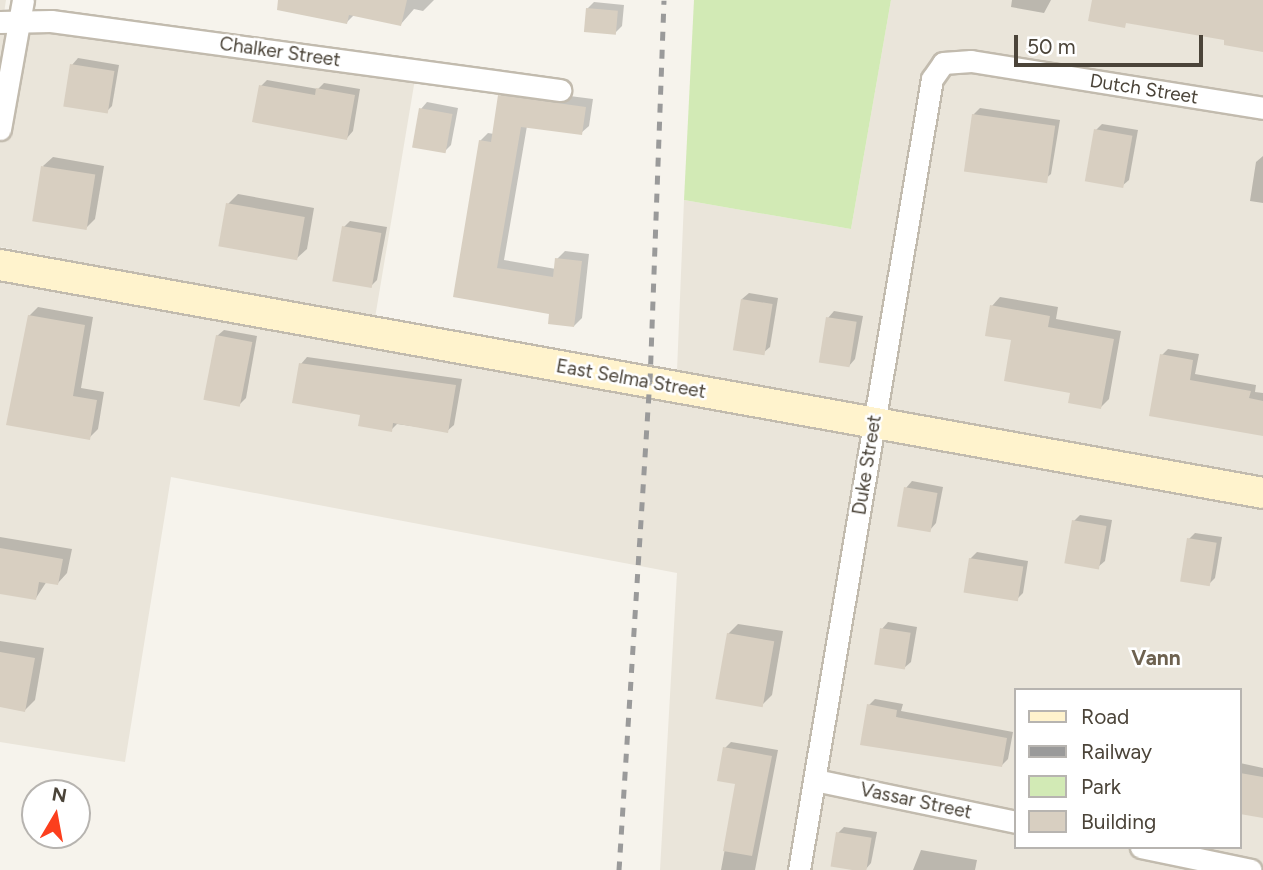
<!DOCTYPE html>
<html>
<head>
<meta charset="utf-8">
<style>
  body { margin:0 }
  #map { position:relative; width:1263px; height:870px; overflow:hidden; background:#f6f3ec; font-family:Figtree,sans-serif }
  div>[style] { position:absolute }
  .residential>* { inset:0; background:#eae5da }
  .green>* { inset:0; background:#d2eab5 }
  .shadow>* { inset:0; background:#0003 }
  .building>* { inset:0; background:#d8cfc1; transform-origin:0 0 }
  .roads { filter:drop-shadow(2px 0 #c2bbae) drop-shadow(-2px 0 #c2bbae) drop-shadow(0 2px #c2bbae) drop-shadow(0 -2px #c2bbae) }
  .street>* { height:21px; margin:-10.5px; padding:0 10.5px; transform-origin:10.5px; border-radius:10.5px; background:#fff }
  .secondary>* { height:30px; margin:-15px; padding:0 15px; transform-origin:15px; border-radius:15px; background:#fff3cd }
  .rail>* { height:5px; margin-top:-2.5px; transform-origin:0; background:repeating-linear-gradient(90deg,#9a9a9a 0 9px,transparent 0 18px) }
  span { translate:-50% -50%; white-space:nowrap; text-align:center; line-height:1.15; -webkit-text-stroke:5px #fff; paint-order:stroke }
  .street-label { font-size:19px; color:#4b4439 }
  .neighbourhood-label { font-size:21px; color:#6e6250; font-weight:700 }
  .legend { position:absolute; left:1014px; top:688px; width:228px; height:161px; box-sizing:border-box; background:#fff; border:2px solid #b7b4b0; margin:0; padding:9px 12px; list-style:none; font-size:21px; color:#4b4439 }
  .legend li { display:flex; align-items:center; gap:14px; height:35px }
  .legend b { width:35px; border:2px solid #b7b4b0 }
  .north { position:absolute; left:21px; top:779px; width:70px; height:70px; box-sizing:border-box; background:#fff; border:2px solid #b7b4b0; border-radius:50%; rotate:10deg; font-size:19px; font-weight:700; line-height:28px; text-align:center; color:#4b4439 }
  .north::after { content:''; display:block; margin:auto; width:24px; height:32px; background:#fc3f1d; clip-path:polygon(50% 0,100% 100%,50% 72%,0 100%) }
  .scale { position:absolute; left:1014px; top:35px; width:189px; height:32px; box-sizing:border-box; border:4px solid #4b4439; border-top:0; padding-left:9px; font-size:21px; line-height:24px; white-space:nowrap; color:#4b4439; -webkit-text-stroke:5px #fff; paint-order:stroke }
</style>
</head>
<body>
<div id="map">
  <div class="residential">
    <i style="clip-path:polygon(0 0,6px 0,2px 27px,416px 73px,375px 318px,0 247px)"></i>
    <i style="clip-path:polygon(891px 0,1263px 0,1263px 476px,677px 371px,684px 200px,851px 229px)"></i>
    <i style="clip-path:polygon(evenodd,0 274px,1263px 509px,1263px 870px,660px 870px,677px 573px,171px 477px,125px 762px,0 742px,0 274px,1016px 690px,1240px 690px,1240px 847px,1016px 847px,1016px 690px)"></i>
  </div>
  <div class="green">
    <i style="clip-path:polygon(694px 0,891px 0,851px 229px,684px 200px)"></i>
  </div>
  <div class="shadow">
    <i style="clip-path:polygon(315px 0,434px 0,423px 11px,414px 9px,401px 24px,354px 15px,347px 22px)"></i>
    <i style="clip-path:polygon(1012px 0,1051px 0,1044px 13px,1011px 7px)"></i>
    <i style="clip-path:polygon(594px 2px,624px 5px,622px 26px,615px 33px,587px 9px)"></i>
    <i style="clip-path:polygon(78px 58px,119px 65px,112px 106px,106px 112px,72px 65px)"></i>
    <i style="clip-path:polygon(267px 80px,318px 89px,324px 83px,360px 89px,353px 131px,347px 138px,261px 86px)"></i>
    <i style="clip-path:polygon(508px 88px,593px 99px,589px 126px,581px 133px,527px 126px,504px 260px,556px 269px,557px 259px,565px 251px,589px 254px,582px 318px,574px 326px,551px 312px,455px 295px,480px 141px,488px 133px,494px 134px,500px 96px)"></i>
    <i style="clip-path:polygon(427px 102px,458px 108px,451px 145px,445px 151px,421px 109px)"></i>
    <i style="clip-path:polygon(980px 108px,1060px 120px,1051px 174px,1044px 180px,973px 115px)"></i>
    <i style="clip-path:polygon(1102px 124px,1138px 130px,1129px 180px,1122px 186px,1096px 130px)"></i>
    <i style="clip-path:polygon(1263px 156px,1263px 203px,1250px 201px,1256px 162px)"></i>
    <i style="clip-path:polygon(53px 157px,104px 166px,95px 219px,85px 229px,43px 166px)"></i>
    <i style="clip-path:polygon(238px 194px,314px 208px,307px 249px,297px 258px,228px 204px)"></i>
    <i style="clip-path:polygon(350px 221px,387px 227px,377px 280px,371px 286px,344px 227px)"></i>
    <i style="clip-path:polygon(749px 293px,778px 298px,770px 347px,763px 353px,742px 299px)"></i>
    <i style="clip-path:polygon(1000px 297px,1058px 307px,1056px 319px,1121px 331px,1109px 399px,1101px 407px,1072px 391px,1013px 339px,992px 306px)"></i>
    <i style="clip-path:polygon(38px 307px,93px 317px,81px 388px,104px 392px,98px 429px,89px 438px,29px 316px)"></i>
    <i style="clip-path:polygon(834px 311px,863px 316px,855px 359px,849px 366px,828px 318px)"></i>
    <i style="clip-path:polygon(224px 330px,257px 336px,246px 398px,240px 404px,217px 336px)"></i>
    <i style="clip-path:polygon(1168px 349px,1199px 354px,1195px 374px,1256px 385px,1255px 392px,1263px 393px,1263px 434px,1151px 414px,1162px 355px)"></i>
    <i style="clip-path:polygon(307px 357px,462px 379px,454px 425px,447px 431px,397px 424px,391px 430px,362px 413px,301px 364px)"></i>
    <i style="clip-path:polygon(912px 481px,943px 487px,936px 523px,930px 530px,906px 488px)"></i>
    <i style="clip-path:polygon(1080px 515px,1112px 520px,1105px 561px,1098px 567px,1074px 521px)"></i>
    <i style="clip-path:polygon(1195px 533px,1222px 537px,1215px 578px,1208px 585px,1189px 539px)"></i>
    <i style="clip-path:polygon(0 537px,72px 549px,67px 573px,58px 583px,47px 581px,36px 598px,0 592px)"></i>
    <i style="clip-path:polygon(977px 552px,1028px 561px,1023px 593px,1016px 600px,970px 559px)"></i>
    <i style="clip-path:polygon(888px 622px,917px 627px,911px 662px,904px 668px,882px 629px)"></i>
    <i style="clip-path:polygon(738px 624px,783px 631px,772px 695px,762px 705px,728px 634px)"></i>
    <i style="clip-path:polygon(0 641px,44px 648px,35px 700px,25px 710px,0 705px)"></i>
    <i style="clip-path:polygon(875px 699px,903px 704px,901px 711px,1013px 732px,1008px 759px,1002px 765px,869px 705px)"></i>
    <i style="clip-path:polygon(731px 742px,778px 750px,755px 870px,721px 870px,737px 783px,725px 748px)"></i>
    <i style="clip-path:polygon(1240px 763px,1263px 768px,1263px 817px,1240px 813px)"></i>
    <i style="clip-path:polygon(844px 827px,877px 832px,871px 863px,865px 870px,838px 833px)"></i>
    <i style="clip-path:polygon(921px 850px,977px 860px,975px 870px,913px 870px)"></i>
  </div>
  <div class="building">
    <i style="clip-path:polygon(278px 0,407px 0,401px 26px,349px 15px,347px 24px,277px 10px)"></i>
    <i style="clip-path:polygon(1092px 0,1263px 0,1263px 52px,1224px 45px,1224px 40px,1126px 23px,1125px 28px,1088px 21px)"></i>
    <i style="left:586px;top:8px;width:32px;height:24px;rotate:5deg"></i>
    <i style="left:70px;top:64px;width:45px;height:43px;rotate:9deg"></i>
    <i style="clip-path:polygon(259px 85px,315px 95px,316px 88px,355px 95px,347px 140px,252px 122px)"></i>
    <i style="clip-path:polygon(498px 95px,586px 107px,582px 135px,521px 127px,497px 268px,553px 277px,555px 258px,582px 261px,574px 327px,548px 324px,549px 314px,453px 297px,479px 140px,491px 142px)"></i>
    <i style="left:419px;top:108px;width:34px;height:40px;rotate:10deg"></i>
    <i style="left:972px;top:114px;width:84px;height:58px;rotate:8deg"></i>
    <i style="left:1094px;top:129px;width:39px;height:53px;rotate:10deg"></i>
    <i style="left:41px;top:166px;width:55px;height:56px;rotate:9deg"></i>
    <i style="left:226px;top:203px;width:80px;height:44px;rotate:10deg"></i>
    <i style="left:342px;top:226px;width:40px;height:56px;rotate:10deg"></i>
    <i style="left:741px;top:299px;width:32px;height:52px;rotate:9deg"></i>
    <i style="clip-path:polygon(990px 305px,1050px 316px,1048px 327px,1114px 339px,1101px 409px,1068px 403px,1070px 393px,1004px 381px,1011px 340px,985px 336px)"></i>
    <i style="clip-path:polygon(28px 315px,85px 325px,73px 396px,97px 400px,90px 440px,6px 425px)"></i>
    <i style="left:826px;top:317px;width:31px;height:46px;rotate:9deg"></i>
    <i style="left:216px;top:335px;width:37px;height:66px;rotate:11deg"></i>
    <i style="clip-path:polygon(1160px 354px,1193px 360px,1190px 380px,1251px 391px,1249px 398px,1263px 401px,1263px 436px,1149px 416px)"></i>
    <i style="clip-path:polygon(299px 363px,456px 385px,448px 433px,393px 423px,392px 432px,358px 426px,360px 415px,292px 403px)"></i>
    <i style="left:904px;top:487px;width:34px;height:40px;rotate:10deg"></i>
    <i style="left:1072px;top:520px;width:35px;height:44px;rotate:10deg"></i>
    <i style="left:1187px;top:538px;width:30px;height:44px;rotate:9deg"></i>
    <i style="clip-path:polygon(0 548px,63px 559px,58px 585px,39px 582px,36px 600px,0 594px)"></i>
    <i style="left:969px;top:558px;width:55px;height:35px;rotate:9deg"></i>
    <i style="left:880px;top:628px;width:31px;height:37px;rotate:9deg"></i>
    <i style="left:727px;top:633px;width:48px;height:67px;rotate:10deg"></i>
    <i style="clip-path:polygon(0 652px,35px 658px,25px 712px,0 707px)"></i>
    <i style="clip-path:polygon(867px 704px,897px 710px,896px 717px,1007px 738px,1002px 767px,860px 745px)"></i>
    <i style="clip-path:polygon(723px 747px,772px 756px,752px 856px,723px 851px,735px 784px,717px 781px)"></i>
    <i style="clip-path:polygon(1240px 773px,1263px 777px,1263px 818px,1240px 814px)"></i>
    <i style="left:836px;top:832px;width:36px;height:35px;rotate:9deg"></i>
  </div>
  <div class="roads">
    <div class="street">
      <i style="left:0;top:22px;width:51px;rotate:-1.1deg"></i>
      <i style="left:51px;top:21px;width:514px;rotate:7.72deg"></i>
      <i style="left:0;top:129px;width:131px;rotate:-79.9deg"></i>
      <i style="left:815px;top:780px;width:205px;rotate:11.8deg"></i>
      <i style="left:1141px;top:847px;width:112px;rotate:11.8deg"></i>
      <i style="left:799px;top:870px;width:802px;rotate:-80.46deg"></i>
      <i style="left:932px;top:79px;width:19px;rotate:-55deg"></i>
      <i style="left:943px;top:63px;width:28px;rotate:-4deg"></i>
      <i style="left:971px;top:61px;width:296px;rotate:9.1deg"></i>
    </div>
    <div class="secondary">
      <i style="left:0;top:265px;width:1283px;rotate:10.23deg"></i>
    </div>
  </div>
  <div class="rail">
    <i style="left:619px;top:870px;width:489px;rotate:-86.4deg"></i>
    <i style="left:650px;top:382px;width:382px;rotate:-87.9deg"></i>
  </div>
  <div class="street-label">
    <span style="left:280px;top:52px;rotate:8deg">Chalker Street</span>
    <span style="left:1144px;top:89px;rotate:9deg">Dutch Street</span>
    <span style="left:631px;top:379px;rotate:10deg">East Selma Street</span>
    <span style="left:867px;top:465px;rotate:-81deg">Duke Street</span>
    <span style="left:916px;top:801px;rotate:12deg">Vassar Street</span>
  </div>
  <div class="neighbourhood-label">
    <span style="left:1156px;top:658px">Vann</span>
  </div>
  <ul class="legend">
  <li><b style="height:9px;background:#fff3cd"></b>Road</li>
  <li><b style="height:9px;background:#9a9a9a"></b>Railway</li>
  <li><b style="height:19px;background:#d2eab5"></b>Park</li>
  <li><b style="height:19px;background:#d8cfc1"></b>Building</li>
  </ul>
  <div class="north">N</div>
  <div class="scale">50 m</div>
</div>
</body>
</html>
